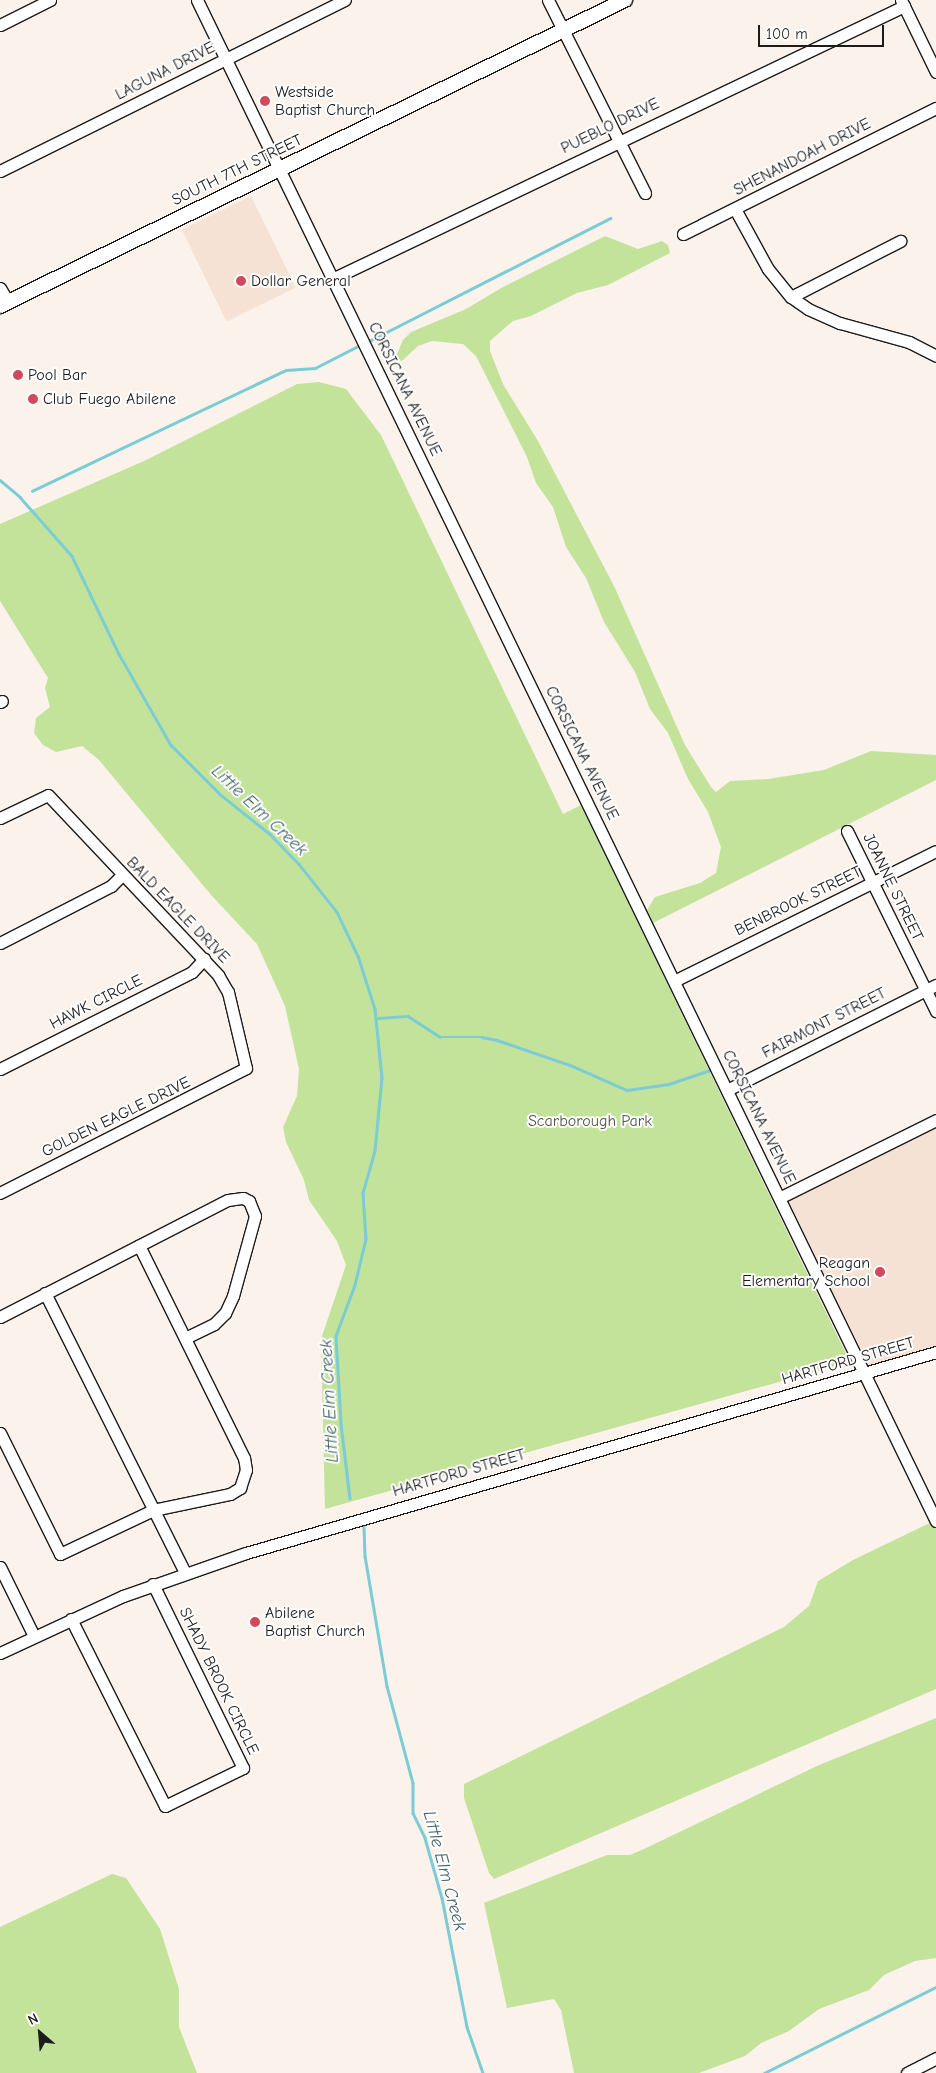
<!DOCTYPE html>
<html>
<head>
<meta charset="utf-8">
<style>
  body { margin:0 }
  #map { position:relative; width:936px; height:2073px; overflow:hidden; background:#fbf2eb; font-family:"Comic Neue",sans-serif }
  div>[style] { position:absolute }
  .built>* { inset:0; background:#f6e2d4; transform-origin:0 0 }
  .green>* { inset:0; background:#c3e39b }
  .stream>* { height:2.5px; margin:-1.25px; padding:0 1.25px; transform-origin:1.25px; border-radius:1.25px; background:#7bccd5 }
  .roads { filter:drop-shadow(1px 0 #1c1c1c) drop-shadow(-1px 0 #1c1c1c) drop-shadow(0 1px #1c1c1c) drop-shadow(0 -1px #1c1c1c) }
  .minor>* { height:11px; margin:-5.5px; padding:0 5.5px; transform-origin:5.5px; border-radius:5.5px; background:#fff }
  .major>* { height:14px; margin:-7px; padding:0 7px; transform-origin:7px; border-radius:7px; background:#fff }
  .dots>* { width:14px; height:14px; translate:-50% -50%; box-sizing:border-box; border:2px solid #fff; border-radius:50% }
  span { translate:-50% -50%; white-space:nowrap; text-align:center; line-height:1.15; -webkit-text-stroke:4px #fff; paint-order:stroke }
  .street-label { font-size:16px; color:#1c1c1c }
  .poi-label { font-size:16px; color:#1c1c1c }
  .left { translate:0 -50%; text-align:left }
  .right { translate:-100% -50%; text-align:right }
  .park-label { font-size:16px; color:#4e5842 }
  .water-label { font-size:18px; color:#426266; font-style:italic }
  .north { position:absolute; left:15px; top:2008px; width:50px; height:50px; -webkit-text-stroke:4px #fff; paint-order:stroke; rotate:333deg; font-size:14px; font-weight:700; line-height:20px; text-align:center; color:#1c1c1c }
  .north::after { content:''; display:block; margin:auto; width:18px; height:22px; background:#1c1c1c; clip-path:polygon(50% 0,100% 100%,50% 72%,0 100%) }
  .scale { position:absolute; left:758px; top:25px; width:126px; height:22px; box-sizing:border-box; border:2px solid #1c1c1c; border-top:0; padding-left:6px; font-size:15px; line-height:18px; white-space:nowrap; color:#1c1c1c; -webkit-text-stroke:4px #fff; paint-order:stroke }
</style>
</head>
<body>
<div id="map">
  <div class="built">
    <i style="left:251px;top:196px;width:102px;height:77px;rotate:64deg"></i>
    <i style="clip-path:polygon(936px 1126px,936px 1346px,869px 1366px,787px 1198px)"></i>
  </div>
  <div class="green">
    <i style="clip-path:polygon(605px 236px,638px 249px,662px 241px,668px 245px,670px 253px,608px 285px,577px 293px,531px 316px,513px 321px,490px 341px,490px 351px,503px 384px,538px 441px,614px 586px,685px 745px,711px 787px,716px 792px,730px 781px,768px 779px,824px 770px,871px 751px,936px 755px,936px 780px,653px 923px,647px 910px,655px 897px,700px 883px,716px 873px,721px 847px,708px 812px,688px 779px,668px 733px,650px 709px,635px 672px,604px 622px,586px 578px,566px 547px,553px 507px,536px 483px,527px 457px,476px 356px,463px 344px,432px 341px,418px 346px,403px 360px,400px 361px,396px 356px,403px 340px,411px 332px,466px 309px,503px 287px)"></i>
    <i style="clip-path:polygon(319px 382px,346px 389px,381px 435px,563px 814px,581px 805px,850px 1362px,325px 1509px,321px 1339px,346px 1265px,337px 1241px,309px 1200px,304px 1180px,286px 1142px,283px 1127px,297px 1096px,299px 1069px,285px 1006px,257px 944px,212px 896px,99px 760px,82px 746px,56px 752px,43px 745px,34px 733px,36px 718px,50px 707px,45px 688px,48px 678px,0 601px,0 524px,144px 461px,297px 384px)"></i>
    <i style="clip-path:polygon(936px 1520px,936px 1689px,494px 1879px,489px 1873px,464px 1798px,464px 1784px,784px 1627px,809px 1606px,818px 1581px,853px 1560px)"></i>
    <i style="clip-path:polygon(936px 1718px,936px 1958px,915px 1961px,884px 1975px,869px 1990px,819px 2009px,789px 2031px,761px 2043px,745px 2056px,699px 2073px,574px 2073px,561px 2010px,554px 1999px,507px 2008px,484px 1903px,607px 1855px,630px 1855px,644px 1849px,819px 1765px)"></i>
    <i style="clip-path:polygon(112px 1874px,126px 1878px,160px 1929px,179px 1989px,179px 2027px,197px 2073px,0 2073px,0 1927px)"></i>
  </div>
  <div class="stream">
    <i style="left:367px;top:342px;width:273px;rotate:-27deg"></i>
    <i style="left:0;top:480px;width:26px;rotate:40deg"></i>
    <i style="left:20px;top:497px;width:79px;rotate:48.6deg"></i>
    <i style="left:72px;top:556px;width:109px;rotate:64.4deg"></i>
    <i style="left:119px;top:654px;width:105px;rotate:60.3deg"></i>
    <i style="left:171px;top:745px;width:71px;rotate:45deg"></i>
    <i style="left:221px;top:795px;width:63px;rotate:38.5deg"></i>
    <i style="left:270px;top:834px;width:42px;rotate:46deg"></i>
    <i style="left:299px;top:864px;width:61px;rotate:51.6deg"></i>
    <i style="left:337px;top:912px;width:49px;rotate:64.5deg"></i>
    <i style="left:358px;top:956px;width:56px;rotate:72.2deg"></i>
    <i style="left:375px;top:1009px;width:69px;rotate:84.2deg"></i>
    <i style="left:382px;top:1078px;width:73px;rotate:95.5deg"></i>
    <i style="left:375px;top:1151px;width:44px;rotate:105.9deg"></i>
    <i style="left:363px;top:1193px;width:46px;rotate:86.3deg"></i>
    <i style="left:366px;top:1239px;width:47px;rotate:103.4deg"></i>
    <i style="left:355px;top:1285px;width:54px;rotate:110.4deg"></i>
    <i style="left:336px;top:1336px;width:88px;rotate:86.7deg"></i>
    <i style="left:341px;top:1424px;width:75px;rotate:83.1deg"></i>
    <i style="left:32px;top:491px;width:281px;rotate:-25.5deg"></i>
    <i style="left:286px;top:370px;width:29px;rotate:-4deg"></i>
    <i style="left:315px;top:368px;width:53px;rotate:-27.1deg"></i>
    <i style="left:378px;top:1018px;width:30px;rotate:-4deg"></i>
    <i style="left:408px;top:1016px;width:38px;rotate:33deg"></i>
    <i style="left:440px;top:1037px;width:42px"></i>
    <i style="left:482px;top:1037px;width:15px;rotate:11deg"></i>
    <i style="left:497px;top:1040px;width:77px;rotate:18.9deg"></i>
    <i style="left:570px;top:1065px;width:62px;rotate:23.7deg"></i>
    <i style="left:627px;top:1090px;width:42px;rotate:-8.1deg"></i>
    <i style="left:669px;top:1084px;width:46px;rotate:-18.8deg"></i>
    <i style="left:364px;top:1527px;width:29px;rotate:88deg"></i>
    <i style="left:365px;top:1556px;width:132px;rotate:80.4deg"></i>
    <i style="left:387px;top:1686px;width:100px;rotate:75deg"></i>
    <i style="left:413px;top:1783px;width:30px;rotate:90deg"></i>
    <i style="left:413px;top:1813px;width:28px;rotate:64deg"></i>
    <i style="left:425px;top:1838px;width:62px;rotate:74.2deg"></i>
    <i style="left:442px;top:1898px;width:131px;rotate:79deg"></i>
    <i style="left:467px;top:2027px;width:49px;rotate:70.8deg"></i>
    <i style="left:764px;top:2073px;width:192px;rotate:-26.6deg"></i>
  </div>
  <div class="roads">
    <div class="minor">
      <i style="left:197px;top:0;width:1691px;rotate:64.09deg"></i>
      <i style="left:548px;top:0;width:216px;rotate:63.3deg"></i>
      <i style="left:901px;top:0;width:80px;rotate:64.1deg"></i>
      <i style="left:0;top:25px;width:56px;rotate:-26.6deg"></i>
      <i style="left:0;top:171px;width:385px;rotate:-26.4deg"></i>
      <i style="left:735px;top:209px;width:68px;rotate:61.2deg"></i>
      <i style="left:768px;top:269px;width:36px;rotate:51deg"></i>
      <i style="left:791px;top:297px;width:21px;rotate:35deg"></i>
      <i style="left:808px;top:309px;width:35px;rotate:24deg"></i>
      <i style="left:840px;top:323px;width:72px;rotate:15.4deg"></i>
      <i style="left:909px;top:342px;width:30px;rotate:27deg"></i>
      <i style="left:683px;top:234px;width:283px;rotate:-26.5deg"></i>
      <i style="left:332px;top:279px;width:634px;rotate:-25.51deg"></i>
      <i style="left:0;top:288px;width:16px;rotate:60deg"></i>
      <i style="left:791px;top:297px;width:123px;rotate:-27.2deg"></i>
      <i style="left:0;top:702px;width:2px;rotate:-27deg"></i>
      <i style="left:0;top:818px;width:53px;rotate:-25.6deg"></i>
      <i style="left:48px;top:795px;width:248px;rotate:46.6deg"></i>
      <i style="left:218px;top:975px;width:20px;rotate:60deg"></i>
      <i style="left:228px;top:992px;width:78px;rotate:76.7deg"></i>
      <i style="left:246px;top:1068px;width:276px;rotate:153.1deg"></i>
      <i style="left:847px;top:831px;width:201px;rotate:63.7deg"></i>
      <i style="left:0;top:943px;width:125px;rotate:-27.2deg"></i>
      <i style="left:111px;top:886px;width:16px;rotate:-45deg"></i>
      <i style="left:674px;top:981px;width:292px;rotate:-26.4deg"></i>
      <i style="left:0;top:1069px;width:215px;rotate:-26.8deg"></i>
      <i style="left:192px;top:972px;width:18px;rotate:-47deg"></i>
      <i style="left:727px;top:1090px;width:234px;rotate:-26.7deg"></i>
      <i style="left:781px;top:1197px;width:173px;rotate:-26.4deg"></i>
      <i style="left:45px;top:1293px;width:313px;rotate:63.4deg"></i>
      <i style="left:0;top:1317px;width:256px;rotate:-27.2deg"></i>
      <i style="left:228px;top:1200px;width:15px;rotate:-8deg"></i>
      <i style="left:243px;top:1198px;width:7px;rotate:27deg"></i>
      <i style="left:249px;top:1201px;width:16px;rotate:68deg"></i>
      <i style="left:255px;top:1216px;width:83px;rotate:105.4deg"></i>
      <i style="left:233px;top:1296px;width:19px;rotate:115deg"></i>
      <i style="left:225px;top:1313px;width:16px;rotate:135deg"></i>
      <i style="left:214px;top:1324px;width:32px;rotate:154deg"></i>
      <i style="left:0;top:1433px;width:135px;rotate:63.6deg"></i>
      <i style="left:60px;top:1554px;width:103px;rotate:-25.3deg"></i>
      <i style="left:153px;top:1510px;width:79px;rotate:-11.7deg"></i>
      <i style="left:230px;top:1494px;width:12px;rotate:-31deg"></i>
      <i style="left:240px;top:1488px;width:19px;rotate:-72deg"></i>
      <i style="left:246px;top:1470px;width:12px;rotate:-99deg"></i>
      <i style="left:244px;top:1458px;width:237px;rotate:-116.3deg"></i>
      <i style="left:0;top:1567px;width:77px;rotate:63.8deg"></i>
      <i style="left:71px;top:1619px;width:209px;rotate:63.3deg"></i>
      <i style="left:165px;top:1806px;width:87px;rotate:-26deg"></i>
      <i style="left:243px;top:1768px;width:205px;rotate:-116.1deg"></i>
      <i style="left:0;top:1653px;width:136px;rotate:-24.9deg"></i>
      <i style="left:123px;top:1596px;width:130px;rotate:-19.3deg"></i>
      <i style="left:246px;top:1553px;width:719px;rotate:-16.24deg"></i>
      <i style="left:907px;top:2073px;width:33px;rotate:-27deg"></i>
    </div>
    <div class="major">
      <i style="left:0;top:306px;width:696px;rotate:-26.09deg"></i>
    </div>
  </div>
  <div class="dots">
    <i style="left:265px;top:101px;background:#d1495b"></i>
    <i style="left:241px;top:281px;background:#d1495b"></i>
    <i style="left:18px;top:375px;background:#d1495b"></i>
    <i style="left:33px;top:399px;background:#d1495b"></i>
    <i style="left:880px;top:1272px;background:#d1495b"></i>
    <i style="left:255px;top:1622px;background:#d1495b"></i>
  </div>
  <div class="street-label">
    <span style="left:165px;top:71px;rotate:-27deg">LAGUNA DRIVE</span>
    <span style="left:610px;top:126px;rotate:-26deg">PUEBLO DRIVE</span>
    <span style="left:802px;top:157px;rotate:-27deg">SHENANDOAH DRIVE</span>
    <span style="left:237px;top:170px;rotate:-26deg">SOUTH 7TH STREET</span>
    <span style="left:405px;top:389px;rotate:64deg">CORSICANA AVENUE</span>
    <span style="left:582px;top:753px;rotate:64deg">CORSICANA AVENUE</span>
    <span style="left:893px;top:887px;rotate:64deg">JOANNE STREET</span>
    <span style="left:798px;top:901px;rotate:-26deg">BENBROOK STREET</span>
    <span style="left:178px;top:910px;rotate:46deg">BALD EAGLE DRIVE</span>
    <span style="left:96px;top:1002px;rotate:-27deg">HAWK CIRCLE</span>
    <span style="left:824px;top:1023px;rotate:-27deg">FAIRMONT STREET</span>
    <span style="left:116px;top:1117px;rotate:-26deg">GOLDEN EAGLE DRIVE</span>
    <span style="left:759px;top:1117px;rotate:64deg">CORSICANA AVENUE</span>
    <span style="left:848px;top:1361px;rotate:-16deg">HARTFORD STREET</span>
    <span style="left:459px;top:1473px;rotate:-16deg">HARTFORD STREET</span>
    <span style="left:219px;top:1681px;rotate:64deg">SHADY BROOK CIRCLE</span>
  </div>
  <div class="poi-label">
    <span class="left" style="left:275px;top:101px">Westside<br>Baptist Church</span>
    <span class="left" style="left:251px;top:281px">Dollar General</span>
    <span class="left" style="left:28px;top:375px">Pool Bar</span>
    <span class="left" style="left:43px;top:399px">Club Fuego Abilene</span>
    <span class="right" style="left:870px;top:1272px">Reagan<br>Elementary School</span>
    <span class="left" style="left:265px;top:1622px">Abilene<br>Baptist Church</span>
  </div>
  <div class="park-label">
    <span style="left:590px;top:1121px">Scarborough Park</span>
  </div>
  <div class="water-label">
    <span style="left:259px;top:811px;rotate:43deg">Little Elm Creek</span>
    <span style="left:330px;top:1401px;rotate:-93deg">Little Elm Creek</span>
    <span style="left:444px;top:1871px;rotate:75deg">Little Elm Creek</span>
  </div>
  <div class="north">N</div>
  <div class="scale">100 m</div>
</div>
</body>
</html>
